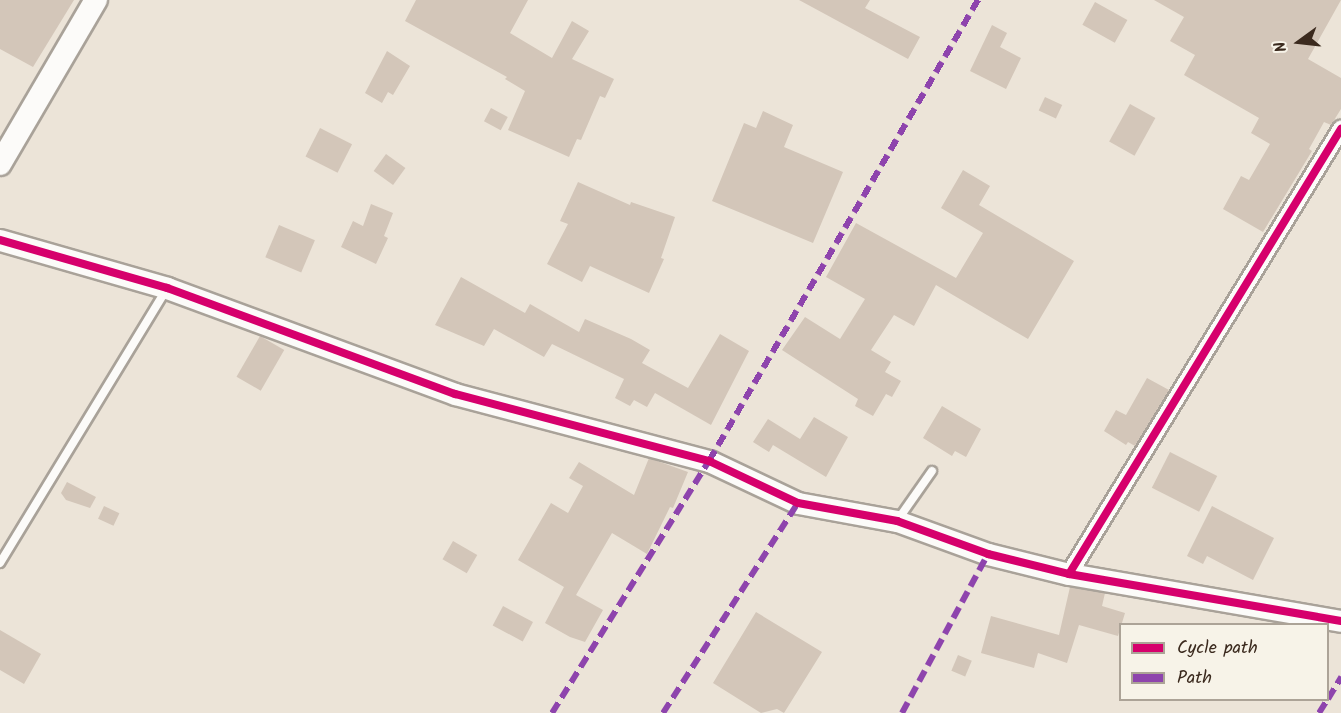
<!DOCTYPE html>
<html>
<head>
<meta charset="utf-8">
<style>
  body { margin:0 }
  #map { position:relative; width:1341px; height:713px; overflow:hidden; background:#ece4d8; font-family:Kalam,sans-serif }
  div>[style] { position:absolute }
  .building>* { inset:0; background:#d3c6b9; transform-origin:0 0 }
  .roads { filter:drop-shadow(2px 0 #a9a299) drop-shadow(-2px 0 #a9a299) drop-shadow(0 2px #a9a299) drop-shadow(0 -2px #a9a299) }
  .service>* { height:8px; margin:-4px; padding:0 4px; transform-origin:4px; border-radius:4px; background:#fcfbf9 }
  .minor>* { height:16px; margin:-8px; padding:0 8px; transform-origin:8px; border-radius:8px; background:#fcfbf9 }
  .tertiary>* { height:21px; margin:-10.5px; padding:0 10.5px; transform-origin:10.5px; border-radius:10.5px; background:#fcfbf9 }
  .secondary>* { height:22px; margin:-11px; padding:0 11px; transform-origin:11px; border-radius:11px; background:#fcfbf9 }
  .quiet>* { height:6px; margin-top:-3px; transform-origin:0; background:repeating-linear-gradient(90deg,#8e44ad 0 12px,transparent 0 18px) }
  .cycleway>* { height:8px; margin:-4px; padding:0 4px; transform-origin:4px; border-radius:4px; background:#d6006c }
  span { translate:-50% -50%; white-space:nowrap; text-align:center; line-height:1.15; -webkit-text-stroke:6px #f7f3e8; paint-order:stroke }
  .legend { position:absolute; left:1119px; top:623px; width:210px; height:78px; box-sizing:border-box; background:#f7f3e8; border:2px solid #aca397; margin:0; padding:8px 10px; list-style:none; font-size:18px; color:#3b2a1e }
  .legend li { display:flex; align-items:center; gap:12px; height:30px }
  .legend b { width:30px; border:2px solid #aca397 }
  .north { position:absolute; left:1269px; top:12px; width:60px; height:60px; -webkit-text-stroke:4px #f7f3e8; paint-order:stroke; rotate:255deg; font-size:16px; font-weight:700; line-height:24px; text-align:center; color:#3b2a1e }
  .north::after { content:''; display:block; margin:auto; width:21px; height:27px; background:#3b2a1e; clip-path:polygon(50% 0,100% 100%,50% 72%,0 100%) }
</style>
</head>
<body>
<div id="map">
  <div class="building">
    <i style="clip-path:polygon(0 0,74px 0,33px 67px,0 49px)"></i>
    <i style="clip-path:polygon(416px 0,528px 0,510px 33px,552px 58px,572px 21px,589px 31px,572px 59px,614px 79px,605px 98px,600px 96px,581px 140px,577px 139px,569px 157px,508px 130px,525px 91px,505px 79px,507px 77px,405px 21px)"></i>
    <i style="clip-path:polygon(799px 0,870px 0,865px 8px,920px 37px,908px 59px)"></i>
    <i style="clip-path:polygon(1154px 0,1341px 0,1308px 59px,1341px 78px,1341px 109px,1331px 125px,1324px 122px,1309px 149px,1312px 151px,1263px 232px,1223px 209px,1241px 176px,1249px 180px,1270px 144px,1251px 133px,1259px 118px,1184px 75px,1195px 55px,1170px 41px,1184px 17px)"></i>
    <i style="left:1095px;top:2px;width:37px;height:26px;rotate:29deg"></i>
    <i style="clip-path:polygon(992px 25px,1007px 33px,1000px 47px,1021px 58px,1006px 89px,970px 71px)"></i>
    <i style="clip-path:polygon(387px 51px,410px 66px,393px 95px,388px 92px,382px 103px,365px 93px)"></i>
    <i style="left:1045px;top:97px;width:19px;height:15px;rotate:25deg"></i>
    <i style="left:1130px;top:104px;width:29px;height:43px;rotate:29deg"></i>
    <i style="left:491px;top:108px;width:19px;height:15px;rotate:28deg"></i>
    <i style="clip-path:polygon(763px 111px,793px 125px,784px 147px,843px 172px,813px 243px,712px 201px,744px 123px,756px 128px)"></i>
    <i style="left:320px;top:128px;width:36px;height:32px;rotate:27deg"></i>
    <i style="left:386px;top:154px;width:24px;height:21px;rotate:36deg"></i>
    <i style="clip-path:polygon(963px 170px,990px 186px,979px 205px,1074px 261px,1028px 339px,936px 285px,914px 326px,894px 315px,871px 350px,891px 362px,885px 372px,901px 381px,892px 397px,886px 394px,873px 416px,855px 406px,858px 399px,782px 350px,805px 317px,840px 339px,865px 299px,826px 277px,856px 223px,956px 278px,983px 233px,941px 208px)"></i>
    <i style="clip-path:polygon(578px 182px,630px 205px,631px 202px,675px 217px,661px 258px,664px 259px,649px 293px,590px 266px,582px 282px,547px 264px,568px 224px,560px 221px)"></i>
    <i style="clip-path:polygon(371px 204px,393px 213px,384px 236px,388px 238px,376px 264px,341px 247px,353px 221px,363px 226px)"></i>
    <i style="left:279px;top:225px;width:39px;height:35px;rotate:23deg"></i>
    <i style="clip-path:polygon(461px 277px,525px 313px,530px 304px,579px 332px,585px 319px,631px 339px,650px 350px,642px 363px,688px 388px,720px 334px,749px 351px,711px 425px,655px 393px,647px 407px,634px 400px,630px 406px,615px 398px,624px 379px,552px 344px,544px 357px,494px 329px,484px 346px,435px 325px)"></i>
    <i style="left:260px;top:336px;width:28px;height:47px;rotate:30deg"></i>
    <i style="clip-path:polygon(1147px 378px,1169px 390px,1135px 446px,1128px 442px,1126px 445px,1104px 431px,1116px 410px,1126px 415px)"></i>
    <i style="clip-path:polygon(942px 406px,981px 429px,966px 457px,955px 451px,952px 456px,923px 438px)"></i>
    <i style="clip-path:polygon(814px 417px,848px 437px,826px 477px,773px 445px,769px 452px,753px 442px,768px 419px,800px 439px)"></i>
    <i style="left:1170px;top:452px;width:53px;height:40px;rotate:27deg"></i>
    <i style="clip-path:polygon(649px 458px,688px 472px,673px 508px,670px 507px,647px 554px,612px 533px,576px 595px,603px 610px,585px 642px,570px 637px,545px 623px,564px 587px,518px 560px,551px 503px,568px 513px,583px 486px,569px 478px,579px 462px,634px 495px)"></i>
    <i style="clip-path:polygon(67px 482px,96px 497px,90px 508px,66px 500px,61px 493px)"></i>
    <i style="left:104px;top:506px;width:17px;height:14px;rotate:25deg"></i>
    <i style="clip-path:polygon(1212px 506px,1274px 538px,1253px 580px,1207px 556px,1203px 564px,1187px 556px)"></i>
    <i style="left:453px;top:541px;width:28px;height:21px;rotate:30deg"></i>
    <i style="clip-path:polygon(1070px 587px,1105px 593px,1102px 606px,1125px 613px,1118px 636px,1079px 625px,1067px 663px,1038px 653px,1034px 668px,981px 653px,991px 616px,1059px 635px)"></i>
    <i style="left:503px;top:606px;width:34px;height:22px;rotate:28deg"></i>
    <i style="clip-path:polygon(756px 612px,822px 652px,784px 713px,777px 709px,761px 713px,713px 683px)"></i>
    <i style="clip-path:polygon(0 630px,41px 654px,24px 684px,0 670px)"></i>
    <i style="left:958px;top:655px;width:15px;height:17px;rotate:23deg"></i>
  </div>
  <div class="roads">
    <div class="service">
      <i style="left:897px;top:521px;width:61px;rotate:-55deg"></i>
      <i style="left:0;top:563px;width:322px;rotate:-58.7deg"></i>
    </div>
    <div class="minor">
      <i style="left:1069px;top:574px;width:522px;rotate:-58.57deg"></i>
    </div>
    <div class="tertiary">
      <i style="left:0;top:240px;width:174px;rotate:16deg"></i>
      <i style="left:167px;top:288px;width:307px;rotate:20.2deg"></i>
      <i style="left:455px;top:394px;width:263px;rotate:14.8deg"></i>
      <i style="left:709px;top:461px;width:98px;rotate:25.3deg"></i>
      <i style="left:798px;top:503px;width:101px;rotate:10.3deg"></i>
      <i style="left:897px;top:521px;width:97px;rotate:19.9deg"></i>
      <i style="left:988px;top:554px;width:83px;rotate:13.9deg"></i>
      <i style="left:1069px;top:574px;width:276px;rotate:9.8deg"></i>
    </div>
    <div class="secondary">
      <i style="left:0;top:164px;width:190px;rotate:-59.7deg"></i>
    </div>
  </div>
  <div class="quiet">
    <i style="left:1328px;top:699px;width:26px;rotate:-59deg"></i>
    <i style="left:552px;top:713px;width:297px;rotate:-58.1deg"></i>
    <i style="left:709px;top:461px;width:534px;rotate:-59.74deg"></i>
    <i style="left:663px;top:713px;width:250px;rotate:-57.3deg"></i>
    <i style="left:902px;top:713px;width:181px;rotate:-61.6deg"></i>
    <i style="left:1319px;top:713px;width:15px;rotate:-58deg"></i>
  </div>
  <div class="cycleway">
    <i style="left:0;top:240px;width:174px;rotate:16deg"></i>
    <i style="left:167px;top:288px;width:307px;rotate:20.2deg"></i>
    <i style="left:455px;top:394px;width:263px;rotate:14.8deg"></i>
    <i style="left:709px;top:461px;width:98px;rotate:25.3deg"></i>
    <i style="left:798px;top:503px;width:101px;rotate:10.3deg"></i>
    <i style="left:897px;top:521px;width:97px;rotate:19.9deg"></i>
    <i style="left:988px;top:554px;width:83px;rotate:13.9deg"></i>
    <i style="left:1069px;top:574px;width:276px;rotate:9.8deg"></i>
    <i style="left:1069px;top:574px;width:522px;rotate:-58.57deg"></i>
  </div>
  <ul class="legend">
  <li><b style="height:8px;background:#d6006c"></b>Cycle path</li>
  <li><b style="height:8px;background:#8e44ad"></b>Path</li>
  </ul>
  <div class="north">N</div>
</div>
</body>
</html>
